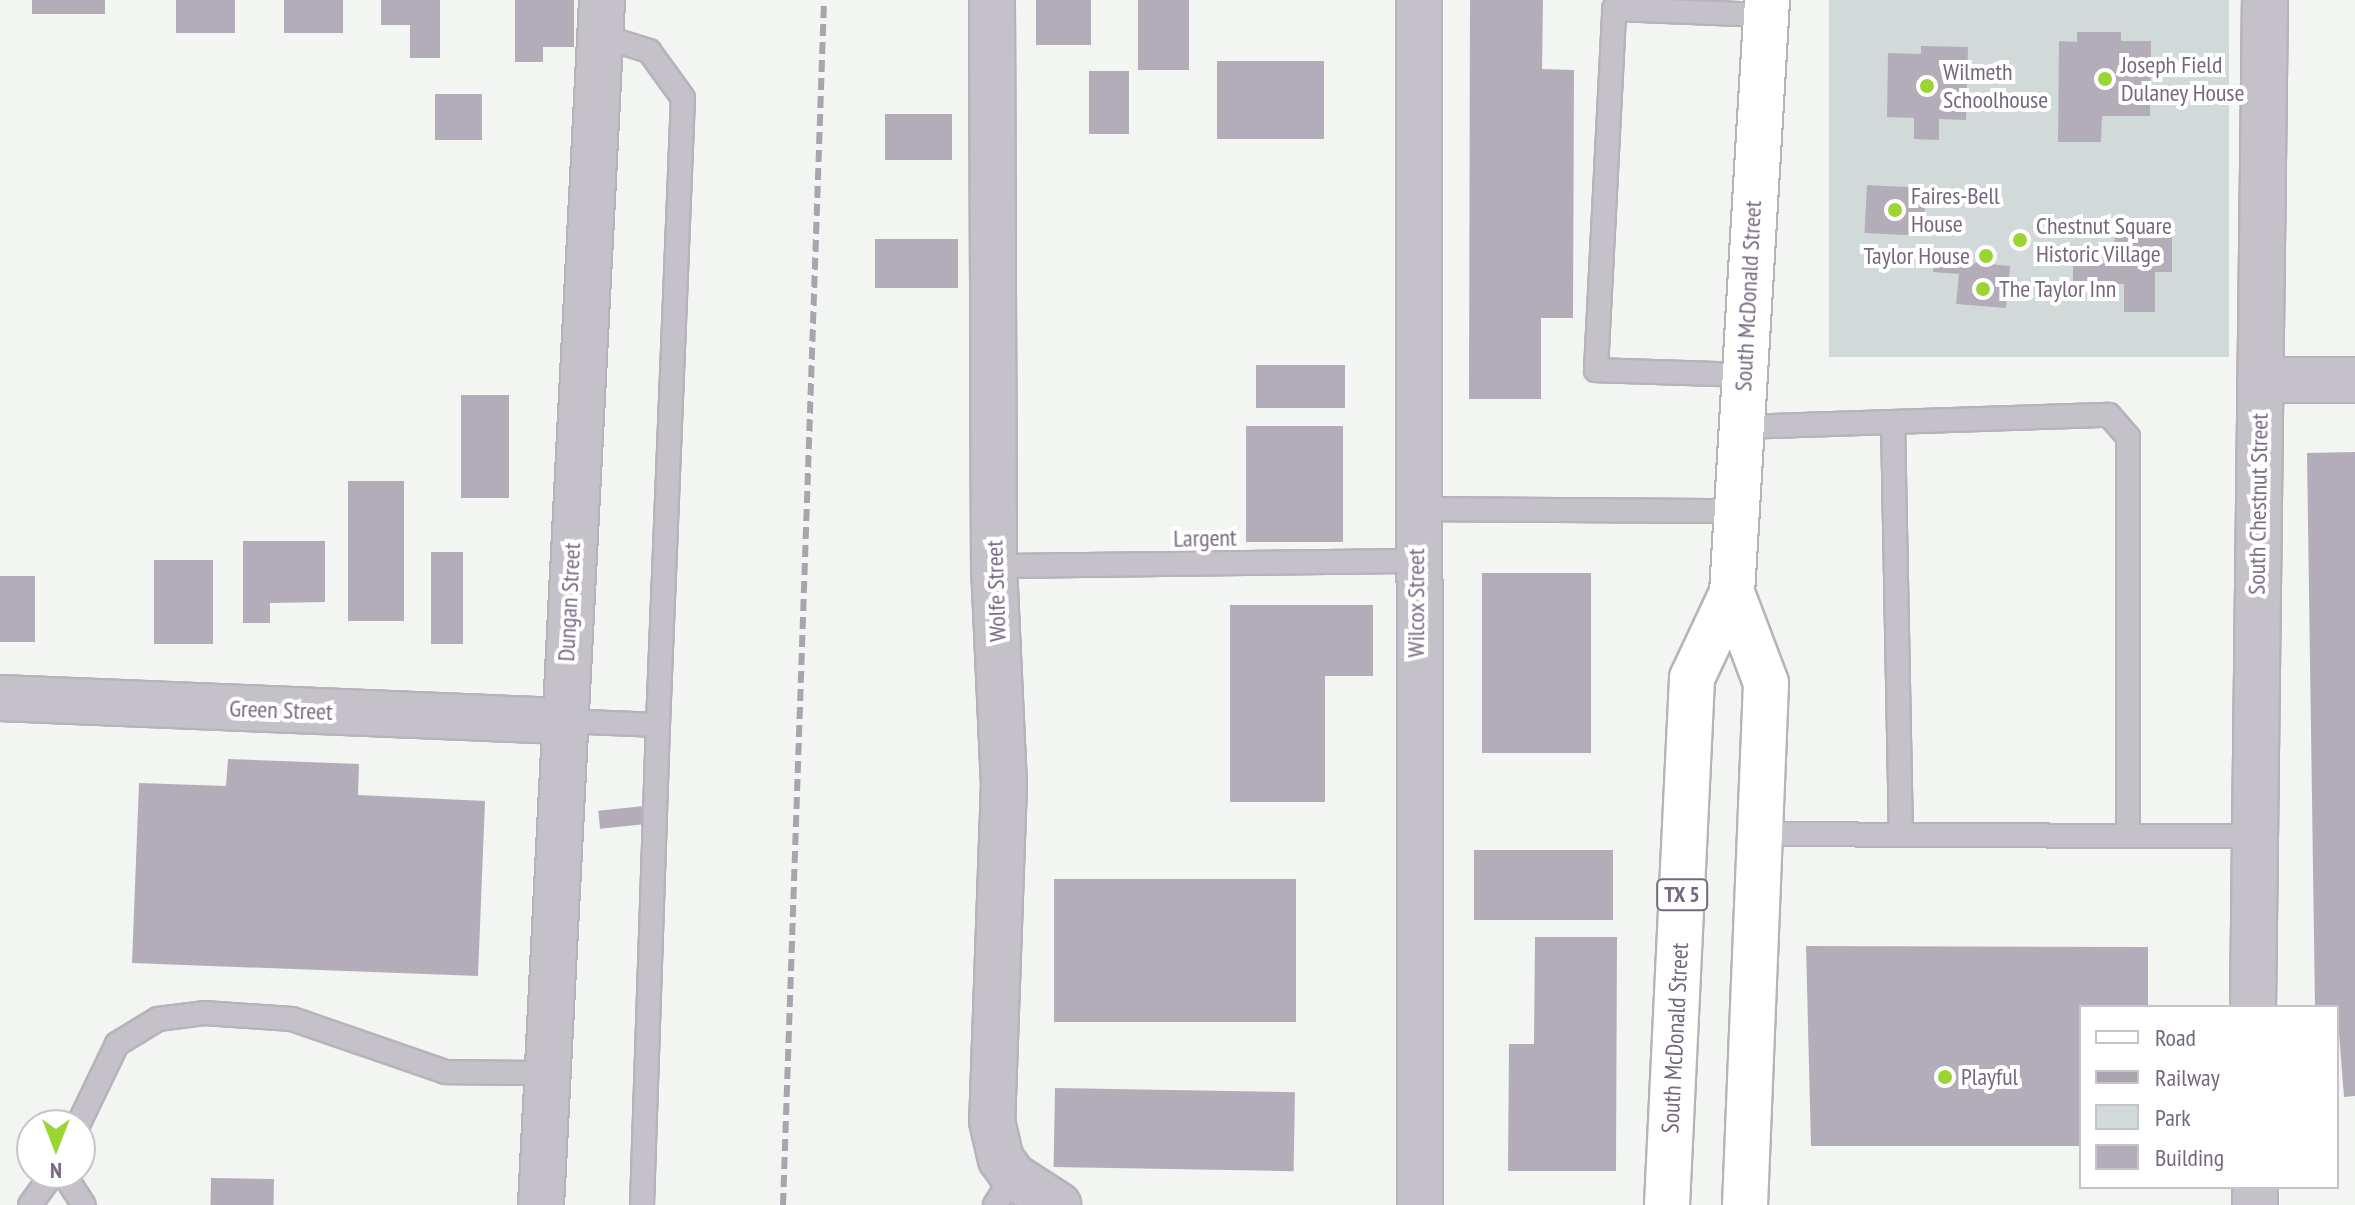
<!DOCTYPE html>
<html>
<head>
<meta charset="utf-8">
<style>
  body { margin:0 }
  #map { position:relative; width:2355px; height:1205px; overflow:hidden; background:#f2f5f2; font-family:"PT Sans Narrow",sans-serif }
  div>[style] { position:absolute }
  .green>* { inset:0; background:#d1dad8; transform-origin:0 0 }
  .building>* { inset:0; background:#b2adb8; transform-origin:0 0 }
  .roads { filter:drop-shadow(2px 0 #b7b3ba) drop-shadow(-2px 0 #b7b3ba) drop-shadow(0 2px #b7b3ba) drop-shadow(0 -2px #b7b3ba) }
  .service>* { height:22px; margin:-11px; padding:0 11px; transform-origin:11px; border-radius:11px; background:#c5c1c8 }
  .minor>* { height:44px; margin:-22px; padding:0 22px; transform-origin:22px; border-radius:22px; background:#c5c1c8 }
  .primary>* { height:44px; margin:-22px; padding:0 22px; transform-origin:22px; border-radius:22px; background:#fff }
  .rail>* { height:6px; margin-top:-3px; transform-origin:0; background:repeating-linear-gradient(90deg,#aaa4ae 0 12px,transparent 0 18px) }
  .dots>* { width:22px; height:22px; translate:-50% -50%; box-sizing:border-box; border:4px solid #fff; border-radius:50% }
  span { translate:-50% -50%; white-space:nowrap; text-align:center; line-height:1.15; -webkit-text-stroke:8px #fff; paint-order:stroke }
  .shield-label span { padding:2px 6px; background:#fff; border:2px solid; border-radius:6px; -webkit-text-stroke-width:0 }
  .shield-label { font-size:22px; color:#766781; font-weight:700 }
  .poi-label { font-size:24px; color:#766781 }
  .left { translate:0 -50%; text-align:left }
  .right { translate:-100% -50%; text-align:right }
  .street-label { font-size:24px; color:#766781 }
  .legend { position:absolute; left:2079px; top:1005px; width:260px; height:184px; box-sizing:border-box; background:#fff; border:2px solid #c8c2cd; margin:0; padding:10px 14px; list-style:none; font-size:24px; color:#766781 }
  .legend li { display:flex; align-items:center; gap:16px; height:40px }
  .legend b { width:40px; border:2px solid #c8c2cd }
  .north { position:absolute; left:16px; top:1109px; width:80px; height:80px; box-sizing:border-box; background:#fff; border:2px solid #c8c2cd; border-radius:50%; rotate:180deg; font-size:22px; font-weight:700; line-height:32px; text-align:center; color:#766781 }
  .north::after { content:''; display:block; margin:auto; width:28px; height:36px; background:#9ad533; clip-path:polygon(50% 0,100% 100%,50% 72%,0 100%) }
</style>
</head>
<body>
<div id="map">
  <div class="green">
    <i style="left:1829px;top:0;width:400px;height:357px"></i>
  </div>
  <div class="building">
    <i style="left:32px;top:0;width:73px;height:14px"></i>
    <i style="left:176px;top:0;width:59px;height:33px"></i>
    <i style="left:284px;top:0;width:59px;height:33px"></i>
    <i style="clip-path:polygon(381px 0,440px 0,440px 58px,410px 58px,410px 25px,381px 25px)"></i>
    <i style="clip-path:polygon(515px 0,574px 0,574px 47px,543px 47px,543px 62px,515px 62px)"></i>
    <i style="left:1036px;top:0;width:55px;height:45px"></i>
    <i style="left:1138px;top:0;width:51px;height:70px"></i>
    <i style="clip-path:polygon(1470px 0,1543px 0,1542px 69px,1574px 70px,1573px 318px,1541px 318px,1541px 399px,1469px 399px)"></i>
    <i style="clip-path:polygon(2077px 32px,2121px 32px,2121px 41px,2151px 41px,2150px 116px,2102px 116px,2101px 142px,2058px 142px,2059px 41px,2077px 42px)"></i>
    <i style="clip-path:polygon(1921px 46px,1968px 47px,1966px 120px,1939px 119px,1939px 140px,1914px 139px,1914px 118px,1887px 117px,1888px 53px,1921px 54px)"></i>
    <i style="left:1217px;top:61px;width:107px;height:78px"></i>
    <i style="left:1089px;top:71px;width:40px;height:63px"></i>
    <i style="left:435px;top:94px;width:47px;height:46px"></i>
    <i style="left:885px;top:114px;width:67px;height:46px"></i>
    <i style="left:1867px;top:185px;width:59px;height:48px;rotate:3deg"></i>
    <i style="clip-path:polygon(2115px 235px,2172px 235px,2172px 272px,2155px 272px,2155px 312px,2124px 312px,2124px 284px,2073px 283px,2073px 257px,2114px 257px)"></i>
    <i style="left:875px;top:239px;width:83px;height:49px"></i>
    <i style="clip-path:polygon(1936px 250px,1959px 252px,1958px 261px,2010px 266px,2006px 308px,1956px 304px,1959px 274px,1933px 272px)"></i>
    <i style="left:1256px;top:365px;width:89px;height:43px"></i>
    <i style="left:461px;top:395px;width:48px;height:103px"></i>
    <i style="left:1246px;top:426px;width:97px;height:116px"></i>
    <i style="clip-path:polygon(2355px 452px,2355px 1096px,2344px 1097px,2337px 1007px,2315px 1007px,2307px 453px)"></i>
    <i style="left:348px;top:481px;width:56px;height:140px"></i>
    <i style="clip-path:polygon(243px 541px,325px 541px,325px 602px,270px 603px,270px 623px,243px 623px)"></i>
    <i style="left:431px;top:552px;width:32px;height:92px"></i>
    <i style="left:154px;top:560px;width:59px;height:84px"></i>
    <i style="left:1482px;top:573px;width:109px;height:180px"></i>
    <i style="left:0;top:576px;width:35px;height:66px"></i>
    <i style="clip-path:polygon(1230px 605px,1373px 605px,1373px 676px,1325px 676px,1325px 802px,1230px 802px)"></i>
    <i style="clip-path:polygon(228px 759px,359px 764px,358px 795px,485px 801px,478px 976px,132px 963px,139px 783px,226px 786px)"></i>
    <i style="left:644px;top:806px;width:18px;height:46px;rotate:84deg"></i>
    <i style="left:1474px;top:850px;width:139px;height:70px"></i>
    <i style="left:1054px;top:879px;width:242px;height:143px"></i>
    <i style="clip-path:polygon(1535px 937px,1617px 937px,1616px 1171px,1508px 1171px,1509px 1044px,1534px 1044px)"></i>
    <i style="clip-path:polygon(1806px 946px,2148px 947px,2148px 1007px,2081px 1007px,2081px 1146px,1811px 1146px)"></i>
    <i style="left:1055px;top:1088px;width:240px;height:79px;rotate:1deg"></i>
    <i style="left:211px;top:1178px;width:63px;height:27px;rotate:1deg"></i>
  </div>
  <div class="roads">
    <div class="service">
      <i style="left:1744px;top:375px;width:148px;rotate:-178.1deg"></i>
      <i style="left:1596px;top:370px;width:361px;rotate:-87.1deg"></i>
      <i style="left:1614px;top:9px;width:152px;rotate:2.3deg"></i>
      <i style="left:1893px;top:422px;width:413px;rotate:88.9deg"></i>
      <i style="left:1741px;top:427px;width:368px;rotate:-1.9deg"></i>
      <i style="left:2109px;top:415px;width:29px;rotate:49deg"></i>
      <i style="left:2128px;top:437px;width:399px;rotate:90deg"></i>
      <i style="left:1417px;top:509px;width:320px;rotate:0.4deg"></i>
      <i style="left:994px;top:566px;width:422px;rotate:-0.7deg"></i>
      <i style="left:563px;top:721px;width:95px;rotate:2.4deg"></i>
      <i style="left:658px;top:725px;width:627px;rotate:-87.72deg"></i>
      <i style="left:683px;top:98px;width:58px;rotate:-125.9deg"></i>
      <i style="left:649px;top:51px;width:50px;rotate:-162.6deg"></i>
      <i style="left:1760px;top:834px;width:492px;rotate:0.3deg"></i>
      <i style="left:78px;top:1125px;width:90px;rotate:-64.3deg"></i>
      <i style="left:117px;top:1044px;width:48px;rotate:-31.4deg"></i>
      <i style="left:158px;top:1019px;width:46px;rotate:-7.4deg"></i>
      <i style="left:204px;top:1013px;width:88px;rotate:3.9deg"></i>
      <i style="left:292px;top:1019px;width:163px;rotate:19deg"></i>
      <i style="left:446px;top:1072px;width:101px;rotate:0.6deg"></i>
      <i style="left:63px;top:1173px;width:38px;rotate:57deg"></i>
      <i style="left:30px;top:1205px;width:39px;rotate:-54deg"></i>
      <i style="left:642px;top:1205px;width:480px;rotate:-88.1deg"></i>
      <i style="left:995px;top:1205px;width:34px;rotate:-58deg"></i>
    </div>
    <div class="minor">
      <i style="left:992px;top:0;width:566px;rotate:89.8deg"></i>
      <i style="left:994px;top:566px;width:217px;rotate:87.4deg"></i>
      <i style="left:1004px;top:783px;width:338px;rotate:92deg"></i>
      <i style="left:992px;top:1121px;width:39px;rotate:77deg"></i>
      <i style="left:1001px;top:1159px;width:21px;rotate:55deg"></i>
      <i style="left:1013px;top:1176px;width:54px;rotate:32.8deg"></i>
      <i style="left:1419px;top:0;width:1205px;rotate:89.95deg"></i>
      <i style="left:2260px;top:380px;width:95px"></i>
      <i style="left:0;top:698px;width:563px;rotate:2.34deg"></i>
      <i style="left:2253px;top:1007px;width:1007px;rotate:-89.32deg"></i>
      <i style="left:2255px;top:1187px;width:18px;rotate:90deg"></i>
      <i style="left:541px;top:1205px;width:1207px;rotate:-87.1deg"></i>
    </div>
    <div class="primary">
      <i style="left:1732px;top:593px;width:96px;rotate:69.3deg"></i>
      <i style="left:1766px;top:683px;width:522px;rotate:92.3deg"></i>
      <i style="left:1667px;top:1205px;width:528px;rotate:-87.28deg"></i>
      <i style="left:1692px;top:678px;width:94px;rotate:-64.8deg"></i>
      <i style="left:1732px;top:593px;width:594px;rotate:-86.62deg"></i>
    </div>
  </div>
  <div class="rail">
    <i style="left:783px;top:1205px;width:1206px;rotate:-88.05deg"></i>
  </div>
  <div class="dots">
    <i style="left:2105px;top:79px;background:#9ad533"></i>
    <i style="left:1927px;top:86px;background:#9ad533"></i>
    <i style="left:1895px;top:210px;background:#9ad533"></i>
    <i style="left:2020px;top:240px;background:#9ad533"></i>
    <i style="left:1986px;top:256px;background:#9ad533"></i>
    <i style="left:1983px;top:289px;background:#9ad533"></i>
    <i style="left:1945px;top:1077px;background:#9ad533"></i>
  </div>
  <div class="shield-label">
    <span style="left:1682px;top:895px">TX 5</span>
  </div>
  <div class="poi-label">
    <span class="left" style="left:2121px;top:79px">Joseph Field<br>Dulaney House</span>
    <span class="left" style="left:1943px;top:86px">Wilmeth<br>Schoolhouse</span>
    <span class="left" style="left:1911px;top:210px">Faires-Bell<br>House</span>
    <span class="left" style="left:2036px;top:240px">Chestnut Square<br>Historic Village</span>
    <span class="right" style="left:1970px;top:256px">Taylor House</span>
    <span class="left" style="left:1999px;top:289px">The Taylor Inn</span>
    <span class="left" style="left:1961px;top:1077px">Playful</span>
  </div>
  <div class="street-label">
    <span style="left:1748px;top:296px;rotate:-87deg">South McDonald Street</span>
    <span style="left:2258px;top:504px;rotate:-89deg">South Chestnut Street</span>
    <span style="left:1205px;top:538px;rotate:-1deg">Largent</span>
    <span style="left:996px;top:591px;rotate:-92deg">Wolfe Street</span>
    <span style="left:569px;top:602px;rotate:-87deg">Dungan Street</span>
    <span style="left:1416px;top:603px;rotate:-90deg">Wilcox Street</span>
    <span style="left:281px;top:710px;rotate:2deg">Green Street</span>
    <span style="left:1675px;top:1038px;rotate:-87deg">South McDonald Street</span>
  </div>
  <ul class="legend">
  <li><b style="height:10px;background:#fff"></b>Road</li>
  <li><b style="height:10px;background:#aaa4ae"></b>Railway</li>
  <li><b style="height:22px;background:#d1dad8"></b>Park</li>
  <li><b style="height:22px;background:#b2adb8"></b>Building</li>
  </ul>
  <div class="north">N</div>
</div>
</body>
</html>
